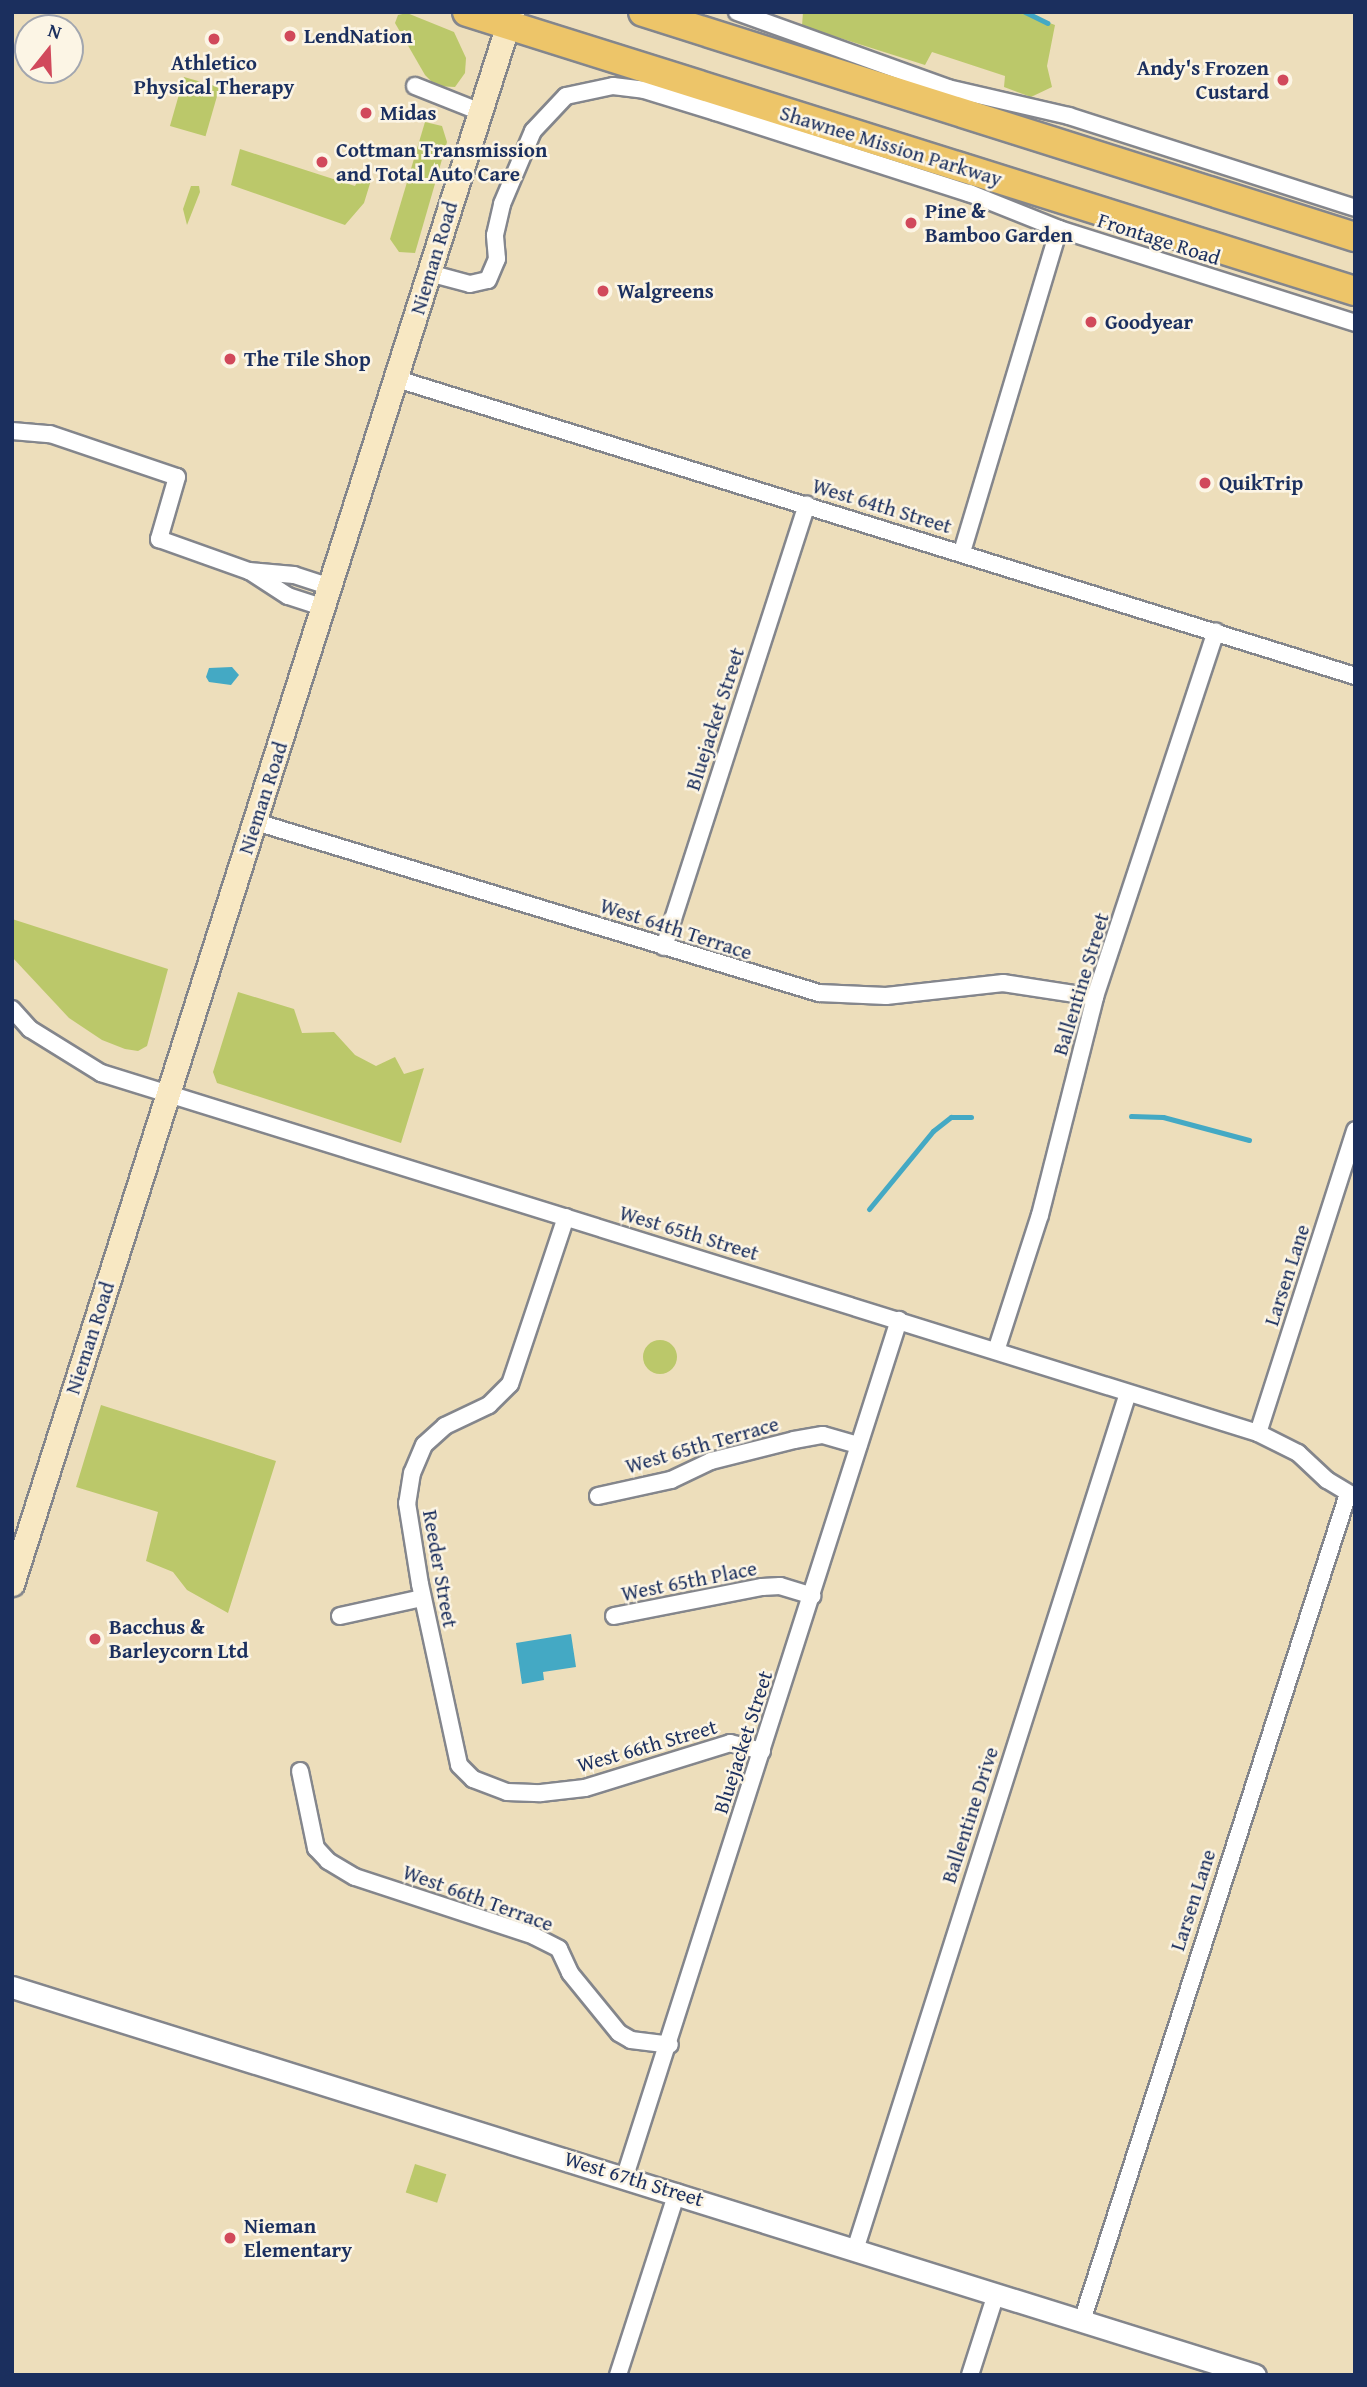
<!DOCTYPE html>
<html>
<head>
<meta charset="utf-8">
<style>
  body { margin:0 }
  #map { position:relative; width:1367px; height:2387px; overflow:hidden; background:#eddebb; font-family:"Gentium Book Plus",serif }
  div>[style] { position:absolute }
  .green>* { inset:0; background:#bbc86a; transform-origin:0 0 }
  .round { border-radius:50% }
  .water>* { inset:0; background:#44a9c4 }
  .stream>* { height:5px; margin:-2.5px; padding:0 2.5px; transform-origin:2.5px; border-radius:2.5px; background:#44a9c4 }
  .roads { filter:drop-shadow(2px 0 #84868c) drop-shadow(-2px 0 #84868c) drop-shadow(0 2px #84868c) drop-shadow(0 -2px #84868c) }
  .minor>* { height:16px; margin:-8px; padding:0 8px; transform-origin:8px; border-radius:8px; background:#fff }
  .tertiary>* { height:21px; margin:-10.5px; padding:0 10.5px; transform-origin:10.5px; border-radius:10.5px; background:#fff }
  .secondary>* { height:23px; margin:-11.5px; padding:0 11.5px; transform-origin:11.5px; border-radius:11.5px; background:#f8e8c3 }
  .trunk>* { height:28px; margin:-14px; padding:0 14px; transform-origin:14px; border-radius:14px; background:#edc569 }
  .dots>* { width:19px; height:19px; translate:-50% -50%; box-sizing:border-box; border:4px solid #fcf5e5; border-radius:50% }
  span { translate:-50% -50%; white-space:nowrap; text-align:center; line-height:1.15; -webkit-text-stroke:5px #fcf5e5; paint-order:stroke }
  .poi-label { font-size:21px; color:#1b2f5e; font-weight:700 }
  .left { translate:0 -50%; text-align:left }
  .right { translate:-100% -50%; text-align:right }
  .street-label { font-size:21px; color:#1b2f5e }
  .frame { position:absolute; inset:0; border:14px solid #1b2f5e; pointer-events:none }
  .north { position:absolute; left:14px; top:14px; width:70px; height:70px; box-sizing:border-box; background:#fcf5e5; border:2px solid #a2a6af; border-radius:50%; rotate:18deg; font-size:19px; font-weight:700; line-height:28px; text-align:center; color:#1b2f5e }
  .north::after { content:''; display:block; margin:auto; width:24px; height:32px; background:#d1495b; clip-path:polygon(50% 0,100% 100%,50% 72%,0 100%) }
</style>
</head>
<body>
<div id="map">
  <div class="green">
    <i style="clip-path:polygon(803px 12px,1020px 12px,1055px 25px,1047px 66px,1052px 87px,1031px 97px,1004px 87px,1005px 76px,932px 52px,925px 65px,802px 26px)"></i>
    <i style="clip-path:polygon(407px 13px,454px 32px,466px 58px,465px 73px,455px 87px,436px 86px,425px 75px,395px 23px,398px 15px)"></i>
    <i style="left:184px;top:77px;width:37px;height:51px;rotate:16deg"></i>
    <i style="clip-path:polygon(425px 122px,442px 126px,447px 142px,415px 253px,399px 252px,390px 239px)"></i>
    <i style="clip-path:polygon(240px 149px,355px 186px,361px 174px,372px 177px,364px 203px,345px 225px,231px 185px)"></i>
    <i style="clip-path:polygon(191px 186px,199px 186px,200px 192px,187px 225px,183px 209px)"></i>
    <i style="clip-path:polygon(12px 919px,168px 969px,147px 1046px,138px 1051px,125px 1049px,102px 1040px,69px 1018px,12px 957px)"></i>
    <i style="clip-path:polygon(238px 992px,294px 1009px,302px 1033px,334px 1032px,355px 1055px,376px 1066px,395px 1057px,404px 1074px,424px 1068px,401px 1143px,217px 1083px,213px 1072px)"></i>
    <i class="round" style="left:643px;top:1340px;width:34px;height:34px"></i>
    <i style="clip-path:polygon(101px 1405px,276px 1461px,228px 1613px,187px 1590px,173px 1572px,146px 1561px,158px 1512px,76px 1487px)"></i>
    <i style="left:415px;top:2164px;width:33px;height:30px;rotate:18deg"></i>
  </div>
  <div class="water">
    <i style="clip-path:polygon(232px 667px,239px 675px,231px 685px,209px 682px,206px 677px,209px 668px)"></i>
    <i style="clip-path:polygon(571px 1634px,576px 1667px,543px 1672px,544px 1680px,522px 1684px,516px 1643px)"></i>
  </div>
  <div class="stream">
    <i style="left:1025px;top:12px;width:25px;rotate:26deg"></i>
    <i style="left:1131px;top:1116px;width:32px;rotate:2deg"></i>
    <i style="left:1163px;top:1117px;width:89px;rotate:15deg"></i>
    <i style="left:869px;top:1209px;width:101px;rotate:-50.6deg"></i>
    <i style="left:933px;top:1131px;width:23px;rotate:-38deg"></i>
    <i style="left:951px;top:1117px;width:20px"></i>
  </div>
  <div class="roads">
    <div class="minor">
      <i style="left:737px;top:12px;width:224px;rotate:19.8deg"></i>
      <i style="left:948px;top:88px;width:124px;rotate:13deg"></i>
      <i style="left:1069px;top:116px;width:300px;rotate:17.8deg"></i>
      <i style="left:415px;top:86px;width:68px;rotate:21.6deg"></i>
      <i style="left:429px;top:273px;width:42px;rotate:15deg"></i>
      <i style="left:470px;top:284px;width:18px;rotate:-13deg"></i>
      <i style="left:488px;top:280px;width:23px;rotate:-67deg"></i>
      <i style="left:497px;top:259px;width:24px;rotate:-95deg"></i>
      <i style="left:495px;top:235px;width:32px;rotate:-77deg"></i>
      <i style="left:502px;top:204px;width:79px;rotate:-67deg"></i>
      <i style="left:533px;top:131px;width:48px;rotate:-46.7deg"></i>
      <i style="left:566px;top:96px;width:48px;rotate:-12deg"></i>
      <i style="left:613px;top:86px;width:31px;rotate:7deg"></i>
      <i style="left:644px;top:90px;width:75px;rotate:17deg"></i>
      <i style="left:716px;top:112px;width:266px;rotate:17.8deg"></i>
      <i style="left:969px;top:193px;width:97px;rotate:21.8deg"></i>
      <i style="left:1059px;top:229px;width:311px;rotate:17.6deg"></i>
      <i style="left:397px;top:379px;width:1003px;rotate:17.22deg"></i>
      <i style="left:12px;top:431px;width:38px;rotate:5deg"></i>
      <i style="left:50px;top:434px;width:134px;rotate:18.7deg"></i>
      <i style="left:177px;top:477px;width:65px;rotate:106.2deg"></i>
      <i style="left:159px;top:539px;width:96px;rotate:19.6deg"></i>
      <i style="left:249px;top:571px;width:45px;rotate:5.1deg"></i>
      <i style="left:294px;top:575px;width:38px;rotate:18deg"></i>
      <i style="left:962px;top:552px;width:337px;rotate:-73.3deg"></i>
      <i style="left:251px;top:572px;width:44px;rotate:33deg"></i>
      <i style="left:288px;top:596px;width:38px;rotate:18deg"></i>
      <i style="left:256px;top:822px;width:588px;rotate:16.9deg"></i>
      <i style="left:819px;top:993px;width:67px;rotate:2.6deg"></i>
      <i style="left:886px;top:996px;width:118px;rotate:-6.3deg"></i>
      <i style="left:1003px;top:983px;width:93px;rotate:8.7deg"></i>
      <i style="left:664px;top:947px;width:465px;rotate:-72.1deg"></i>
      <i style="left:12px;top:1009px;width:27px;rotate:48deg"></i>
      <i style="left:30px;top:1029px;width:84px;rotate:31.8deg"></i>
      <i style="left:101px;top:1073px;width:1212px;rotate:17.28deg"></i>
      <i style="left:1258px;top:1433px;width:45px;rotate:26.6deg"></i>
      <i style="left:1298px;top:1453px;width:40px;rotate:43deg"></i>
      <i style="left:1327px;top:1480px;width:33px;rotate:31deg"></i>
      <i style="left:566px;top:1217px;width:176px;rotate:108.5deg"></i>
      <i style="left:510px;top:1384px;width:30px;rotate:135deg"></i>
      <i style="left:489px;top:1405px;width:49px;rotate:154.5deg"></i>
      <i style="left:445px;top:1426px;width:28px;rotate:138deg"></i>
      <i style="left:424px;top:1445px;width:30px;rotate:113deg"></i>
      <i style="left:412px;top:1473px;width:30px;rotate:99deg"></i>
      <i style="left:407px;top:1503px;width:82px;rotate:80.9deg"></i>
      <i style="left:420px;top:1584px;width:185px;rotate:77.8deg"></i>
      <i style="left:459px;top:1765px;width:20px;rotate:45deg"></i>
      <i style="left:473px;top:1779px;width:36px;rotate:21deg"></i>
      <i style="left:507px;top:1792px;width:34px;rotate:2deg"></i>
      <i style="left:541px;top:1793px;width:44px;rotate:-6.5deg"></i>
      <i style="left:585px;top:1788px;width:152px;rotate:-17.2deg"></i>
      <i style="left:730px;top:1743px;width:33px;rotate:14deg"></i>
      <i style="left:996px;top:1351px;width:143px;rotate:-72.1deg"></i>
      <i style="left:1040px;top:1215px;width:225px;rotate:-75.8deg"></i>
      <i style="left:1095px;top:997px;width:385px;rotate:-71.7deg"></i>
      <i style="left:1258px;top:1433px;width:318px;rotate:-72.2deg"></i>
      <i style="left:598px;top:1496px;width:75px;rotate:-12.4deg"></i>
      <i style="left:671px;top:1480px;width:44px;rotate:-25.4deg"></i>
      <i style="left:711px;top:1461px;width:86px;rotate:-14.2deg"></i>
      <i style="left:794px;top:1440px;width:29px;rotate:-10deg"></i>
      <i style="left:823px;top:1435px;width:37px;rotate:16deg"></i>
      <i style="left:340px;top:1616px;width:84px;rotate:-12.4deg"></i>
      <i style="left:614px;top:1616px;width:151px;rotate:-11.1deg"></i>
      <i style="left:762px;top:1587px;width:18px;rotate:-3deg"></i>
      <i style="left:780px;top:1586px;width:34px;rotate:17deg"></i>
      <i style="left:300px;top:1771px;width:79px;rotate:78.3deg"></i>
      <i style="left:316px;top:1848px;width:18px;rotate:47deg"></i>
      <i style="left:328px;top:1861px;width:31px;rotate:31deg"></i>
      <i style="left:355px;top:1877px;width:188px;rotate:18.2deg"></i>
      <i style="left:534px;top:1936px;width:28px;rotate:27deg"></i>
      <i style="left:559px;top:1949px;width:26px;rotate:65deg"></i>
      <i style="left:570px;top:1973px;width:77px;rotate:50.8deg"></i>
      <i style="left:619px;top:2033px;width:14px;rotate:30deg"></i>
      <i style="left:631px;top:2040px;width:39px;rotate:7deg"></i>
      <i style="left:625px;top:2176px;width:899px;rotate:-72.25deg"></i>
      <i style="left:855px;top:2250px;width:899px;rotate:-72.33deg"></i>
      <i style="left:1082px;top:2321px;width:869px;rotate:-72.17deg"></i>
      <i style="left:618px;top:2375px;width:192px;rotate:-72.1deg"></i>
      <i style="left:970px;top:2375px;width:85px;rotate:-72.2deg"></i>
    </div>
    <div class="tertiary">
      <i style="left:12px;top:1987px;width:1302px;rotate:17.34deg"></i>
    </div>
    <div class="secondary">
      <i style="left:12px;top:1584px;width:1650px;rotate:-72.36deg"></i>
    </div>
    <div class="trunk">
      <i style="left:467px;top:12px;width:931px;rotate:17.44deg"></i>
      <i style="left:643px;top:12px;width:747px;rotate:17.54deg"></i>
    </div>
  </div>
  <div class="dots">
    <i style="left:290px;top:36px;background:#d1495b"></i>
    <i style="left:214px;top:39px;background:#d1495b"></i>
    <i style="left:1283px;top:80px;background:#d1495b"></i>
    <i style="left:366px;top:113px;background:#d1495b"></i>
    <i style="left:322px;top:162px;background:#d1495b"></i>
    <i style="left:911px;top:223px;background:#d1495b"></i>
    <i style="left:603px;top:291px;background:#d1495b"></i>
    <i style="left:1091px;top:322px;background:#d1495b"></i>
    <i style="left:230px;top:359px;background:#d1495b"></i>
    <i style="left:1205px;top:483px;background:#d1495b"></i>
    <i style="left:95px;top:1639px;background:#d1495b"></i>
    <i style="left:230px;top:2238px;background:#d1495b"></i>
  </div>
  <div class="poi-label">
    <span class="left" style="left:304px;top:36px">LendNation</span>
    <span style="left:214px;top:75px">Athletico<br>Physical Therapy</span>
    <span class="right" style="left:1269px;top:80px">Andy's Frozen<br>Custard</span>
    <span class="left" style="left:380px;top:113px">Midas</span>
    <span class="left" style="left:336px;top:162px">Cottman Transmission<br>and Total Auto Care</span>
    <span class="left" style="left:925px;top:223px">Pine &amp;<br>Bamboo Garden</span>
    <span class="left" style="left:617px;top:291px">Walgreens</span>
    <span class="left" style="left:1105px;top:322px">Goodyear</span>
    <span class="left" style="left:244px;top:359px">The Tile Shop</span>
    <span class="left" style="left:1219px;top:483px">QuikTrip</span>
    <span class="left" style="left:109px;top:1639px">Bacchus &amp;<br>Barleycorn Ltd</span>
    <span class="left" style="left:244px;top:2238px">Nieman<br>Elementary</span>
  </div>
  <div class="street-label">
    <span style="left:891px;top:146px;rotate:17deg">Shawnee Mission Parkway</span>
    <span style="left:1159px;top:239px;rotate:18deg">Frontage Road</span>
    <span style="left:434px;top:258px;rotate:-73deg">Nieman Road</span>
    <span style="left:882px;top:506px;rotate:17deg">West 64th Street</span>
    <span style="left:715px;top:719px;rotate:-72deg">Bluejacket Street</span>
    <span style="left:263px;top:798px;rotate:-72deg">Nieman Road</span>
    <span style="left:676px;top:929px;rotate:18deg">West 64th Terrace</span>
    <span style="left:1081px;top:984px;rotate:-73deg">Ballentine Street</span>
    <span style="left:689px;top:1233px;rotate:17deg">West 65th Street</span>
    <span style="left:1287px;top:1275px;rotate:-72deg">Larsen Lane</span>
    <span style="left:90px;top:1338px;rotate:-72deg">Nieman Road</span>
    <span style="left:702px;top:1445px;rotate:-16deg">West 65th Terrace</span>
    <span style="left:440px;top:1569px;rotate:80deg">Reeder Street</span>
    <span style="left:689px;top:1581px;rotate:-11deg">West 65th Place</span>
    <span style="left:743px;top:1742px;rotate:-72deg">Bluejacket Street</span>
    <span style="left:647px;top:1746px;rotate:-16deg">West 66th Street</span>
    <span style="left:970px;top:1815px;rotate:-72deg">Ballentine Drive</span>
    <span style="left:478px;top:1898px;rotate:20deg">West 66th Terrace</span>
    <span style="left:1193px;top:1900px;rotate:-72deg">Larsen Lane</span>
    <span style="left:634px;top:2179px;rotate:17deg">West 67th Street</span>
  </div>
  <div class="frame"></div>
  <div class="north">N</div>
</div>
</body>
</html>
